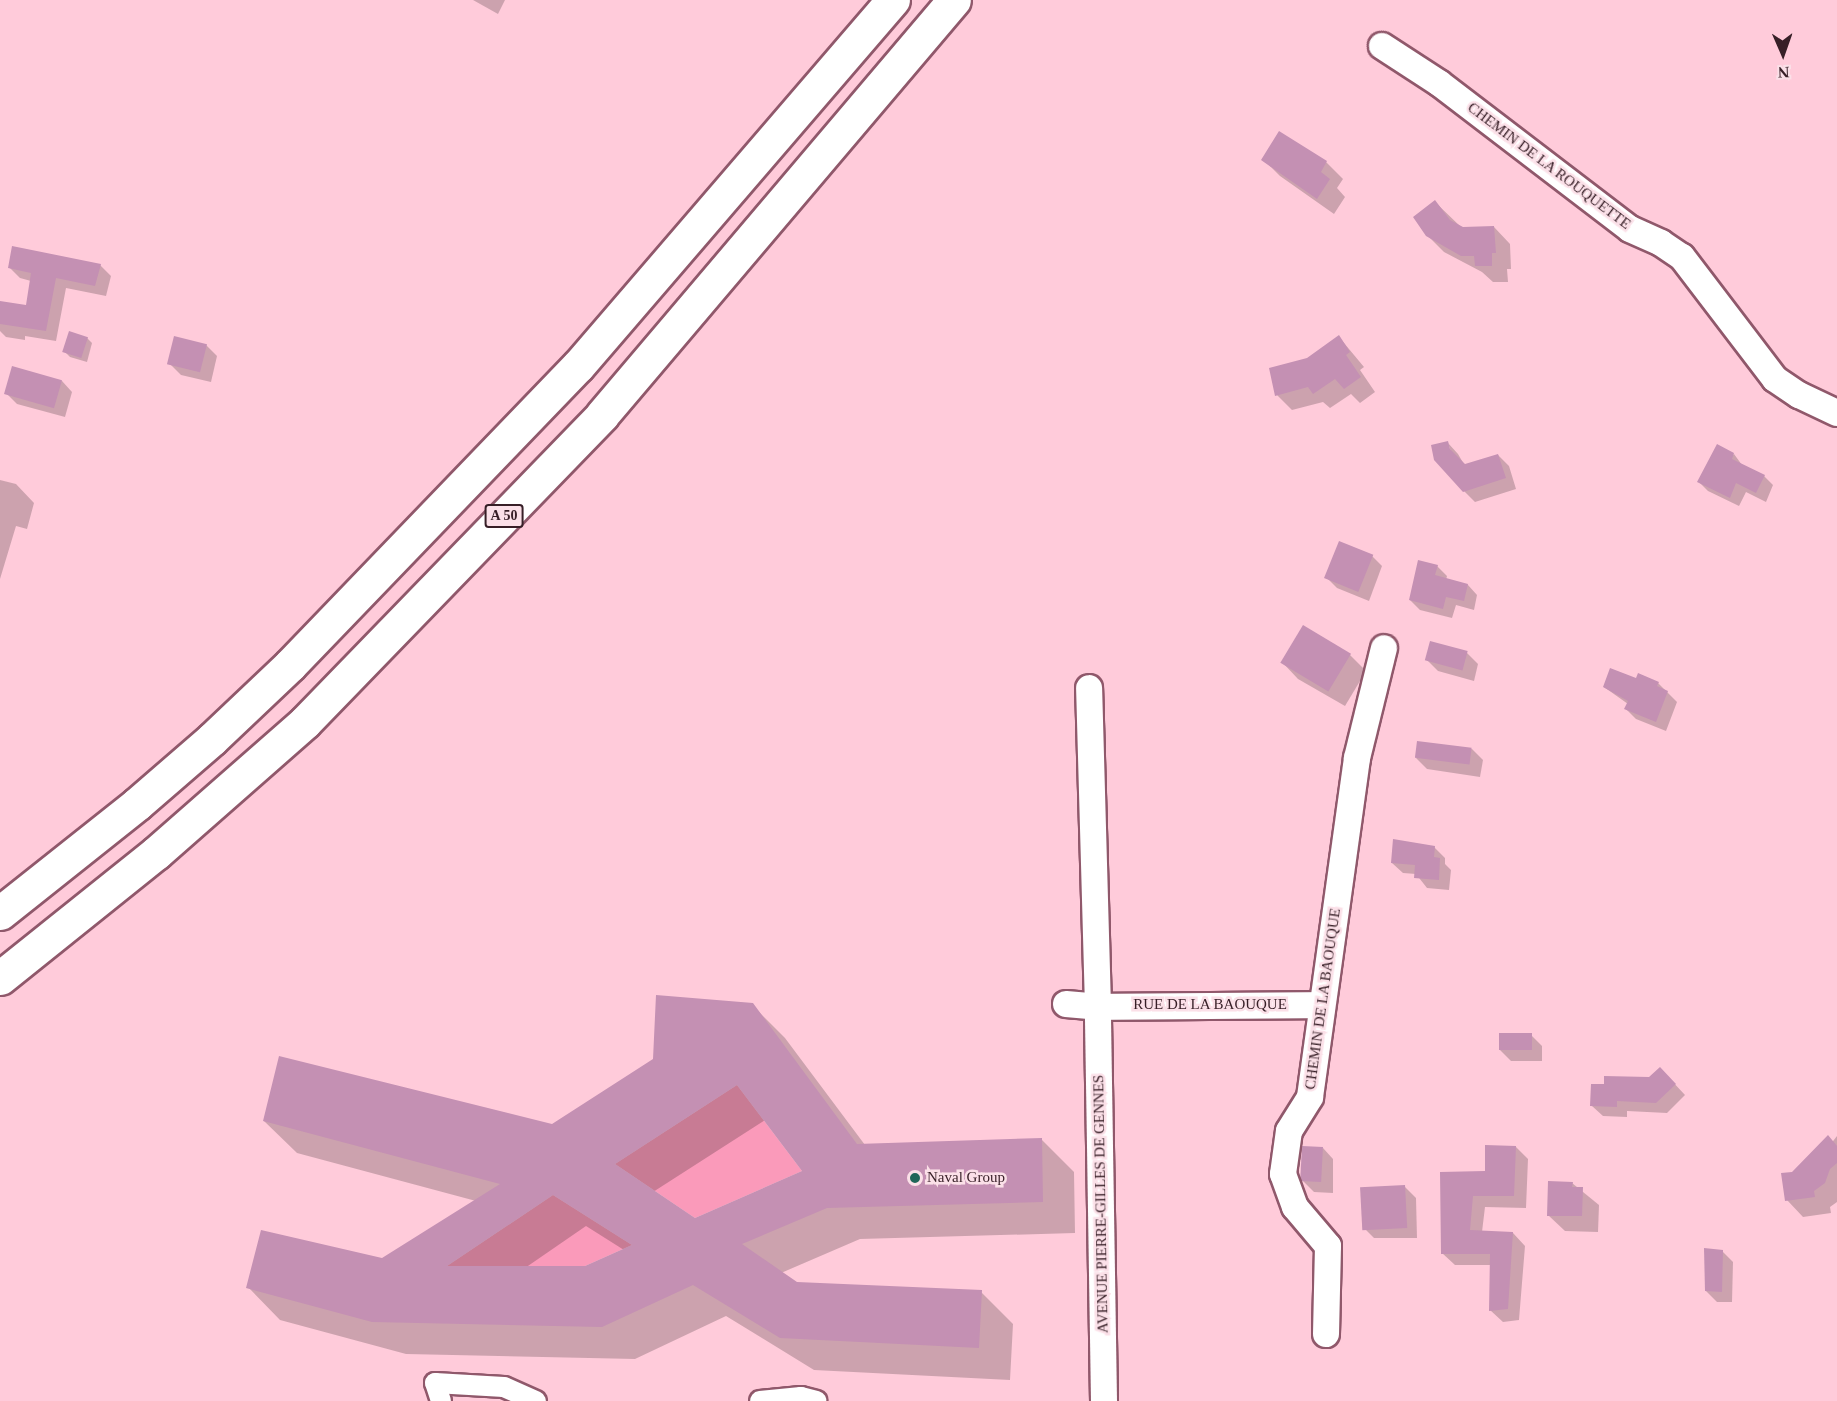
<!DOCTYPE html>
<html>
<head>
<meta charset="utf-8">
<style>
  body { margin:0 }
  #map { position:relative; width:1837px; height:1401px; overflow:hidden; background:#ffcbda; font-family:Georgia,serif }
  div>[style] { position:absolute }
  .green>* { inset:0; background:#fa9aba }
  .shadow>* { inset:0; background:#0003 }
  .building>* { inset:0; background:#c490b3; transform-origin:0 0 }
  .roads { filter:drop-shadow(2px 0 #90586b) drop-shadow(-2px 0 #90586b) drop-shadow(0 2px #90586b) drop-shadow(0 -2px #90586b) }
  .pedestrian>* { height:20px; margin:-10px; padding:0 10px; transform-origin:10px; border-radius:10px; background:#fff }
  .minor>* { height:26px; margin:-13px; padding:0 13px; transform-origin:13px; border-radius:13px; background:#fff }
  .motorway>* { height:33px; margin:-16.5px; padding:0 16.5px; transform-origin:16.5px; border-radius:16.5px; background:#fff }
  .dots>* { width:16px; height:16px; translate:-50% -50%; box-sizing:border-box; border:3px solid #fbe0e8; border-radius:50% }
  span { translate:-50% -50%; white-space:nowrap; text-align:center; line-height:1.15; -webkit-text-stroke:5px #fbe0e8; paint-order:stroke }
  .shield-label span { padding:2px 4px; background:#fbe0e8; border:2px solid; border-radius:4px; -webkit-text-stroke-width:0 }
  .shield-label { font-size:14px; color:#371f27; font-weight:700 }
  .street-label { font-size:15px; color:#371f27 }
  .poi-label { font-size:15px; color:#371f27 }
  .left { translate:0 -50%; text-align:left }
  .north { position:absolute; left:1753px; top:24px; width:60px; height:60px; -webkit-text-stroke:4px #fbe0e8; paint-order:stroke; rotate:178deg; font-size:16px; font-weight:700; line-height:24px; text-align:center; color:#371f27 }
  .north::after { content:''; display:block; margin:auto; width:21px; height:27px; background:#371f27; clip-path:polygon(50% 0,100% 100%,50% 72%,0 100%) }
</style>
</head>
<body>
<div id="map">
  <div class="green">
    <i style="clip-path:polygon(737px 1085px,802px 1171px,695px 1218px,615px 1164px)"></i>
    <i style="clip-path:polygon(553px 1195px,632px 1245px,585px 1266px,447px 1266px)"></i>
  </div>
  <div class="shadow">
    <i style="clip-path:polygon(473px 0,505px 0,498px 14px)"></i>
    <i style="clip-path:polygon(1279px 133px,1326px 162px,1343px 179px,1337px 188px,1345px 197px,1334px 214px,1280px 176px,1263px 159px)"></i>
    <i style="clip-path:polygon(1435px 202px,1462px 228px,1494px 227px,1510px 244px,1511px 269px,1507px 269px,1508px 282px,1493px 282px,1482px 272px,1444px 252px,1427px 235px)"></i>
    <i style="clip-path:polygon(100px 265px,111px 276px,106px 296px,66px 288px,56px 341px,25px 336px,25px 340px,6px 337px,0 331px,0 302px,27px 307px,31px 281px,20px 278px,10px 268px)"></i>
    <i style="clip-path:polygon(1339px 337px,1364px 367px,1360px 370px,1375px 392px,1360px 403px,1351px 394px,1330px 408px,1323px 402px,1292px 410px,1277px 395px,1307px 359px)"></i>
    <i style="clip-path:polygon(87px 338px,92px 343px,87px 362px,70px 357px,65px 352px)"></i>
    <i style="clip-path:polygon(206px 345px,217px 356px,211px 382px,181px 375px,170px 364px)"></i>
    <i style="clip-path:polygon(62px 381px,72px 392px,65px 417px,17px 404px,6px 393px)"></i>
    <i style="clip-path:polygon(1448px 443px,1458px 454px,1465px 466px,1498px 455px,1509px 466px,1516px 489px,1475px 502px,1464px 491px)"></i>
    <i style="clip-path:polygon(1734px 454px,1742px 465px,1764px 476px,1773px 485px,1766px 502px,1746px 492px,1739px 506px,1708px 491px,1699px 482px)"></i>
    <i style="clip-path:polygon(0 480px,16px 484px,34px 503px,27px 529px,16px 526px,0 579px)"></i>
    <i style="clip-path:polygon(1372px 556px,1382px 566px,1369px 601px,1337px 588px,1327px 578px)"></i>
    <i style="clip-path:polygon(1437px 566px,1447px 576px,1446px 580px,1468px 585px,1477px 595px,1474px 610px,1456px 605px,1452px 618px,1420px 610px,1410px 600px)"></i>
    <i style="clip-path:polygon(1467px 653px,1478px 664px,1474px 681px,1438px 671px,1427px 660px)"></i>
    <i style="clip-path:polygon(1350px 655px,1366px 671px,1345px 706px,1298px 679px,1282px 662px)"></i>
    <i style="clip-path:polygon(1658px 683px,1677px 702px,1666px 731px,1636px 719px,1626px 709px,1628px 704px,1604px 687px)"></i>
    <i style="clip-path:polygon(1472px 749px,1483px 760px,1480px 777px,1427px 769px,1416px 758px)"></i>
    <i style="clip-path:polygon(1434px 847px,1445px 858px,1445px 864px,1451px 870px,1449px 890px,1427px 888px,1416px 874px,1403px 873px,1392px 863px)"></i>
    <i style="clip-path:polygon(evenodd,752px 1005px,785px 1038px,865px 1145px,1042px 1140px,1074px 1172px,1075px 1233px,860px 1239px,781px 1273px,797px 1283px,981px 1292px,1013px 1324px,1010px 1380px,814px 1370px,726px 1316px,635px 1359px,406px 1354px,280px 1320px,248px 1287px,382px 1259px,476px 1201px,297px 1153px,264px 1121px,553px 1126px,752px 1005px,765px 1120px,804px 1172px,695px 1220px,653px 1192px,765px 1120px,752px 1005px,586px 1226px,624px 1250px,585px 1268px,525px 1268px,586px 1226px)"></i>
    <i style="clip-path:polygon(1531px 1035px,1542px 1046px,1542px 1061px,1511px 1061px,1500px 1050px)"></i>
    <i style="clip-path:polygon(1671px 1080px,1685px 1095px,1667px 1113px,1627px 1111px,1627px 1117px,1603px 1116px,1592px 1106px)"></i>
    <i style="clip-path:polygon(1837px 1136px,1837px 1202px,1830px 1207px,1831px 1213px,1803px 1217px,1787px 1200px)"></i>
    <i style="clip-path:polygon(1516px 1147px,1528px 1159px,1526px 1208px,1485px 1207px,1482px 1232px,1513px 1233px,1525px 1246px,1519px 1320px,1503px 1322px,1490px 1310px,1491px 1265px,1455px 1265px,1442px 1253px,1442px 1173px,1486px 1172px)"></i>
    <i style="clip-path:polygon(1323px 1148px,1333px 1159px,1333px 1193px,1314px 1192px,1303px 1181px)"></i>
    <i style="clip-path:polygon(1572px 1183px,1599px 1205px,1598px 1232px,1565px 1231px,1548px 1215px)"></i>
    <i style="clip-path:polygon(1405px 1187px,1416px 1198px,1417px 1238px,1374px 1238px,1363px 1227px)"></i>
    <i style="clip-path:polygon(1722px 1251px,1733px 1262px,1732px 1302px,1717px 1302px,1706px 1291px)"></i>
  </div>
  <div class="building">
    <i style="clip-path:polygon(1279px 131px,1327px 161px,1321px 172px,1330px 179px,1317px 199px,1261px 160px)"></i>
    <i style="clip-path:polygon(1435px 200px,1450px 220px,1463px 227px,1494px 226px,1496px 253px,1492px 253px,1492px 266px,1475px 266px,1474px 256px,1461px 256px,1426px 236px,1413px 217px)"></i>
    <i style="clip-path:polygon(12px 246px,101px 264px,95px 286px,56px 278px,46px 331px,0 324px,0 301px,26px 305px,31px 273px,8px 268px)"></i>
    <i style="left:69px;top:331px;width:20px;height:22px;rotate:18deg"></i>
    <i style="clip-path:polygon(1339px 335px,1350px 352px,1346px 355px,1361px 377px,1344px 389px,1335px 379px,1313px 394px,1308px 387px,1275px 396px,1269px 368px,1307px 358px)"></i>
    <i style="left:174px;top:336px;width:34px;height:29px;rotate:14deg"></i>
    <i style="left:12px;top:366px;width:52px;height:29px;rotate:16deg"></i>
    <i style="clip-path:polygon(1448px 441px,1450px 449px,1465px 464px,1498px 454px,1506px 478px,1463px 492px,1434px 460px,1431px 445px)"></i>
    <i style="clip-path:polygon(1717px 444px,1734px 453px,1732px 459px,1765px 475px,1756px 493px,1736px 483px,1730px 498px,1697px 482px)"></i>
    <i style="left:1339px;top:541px;width:37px;height:40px;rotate:22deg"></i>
    <i style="clip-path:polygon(1418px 560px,1438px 565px,1435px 575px,1468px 584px,1464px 601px,1446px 597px,1443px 609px,1409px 600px)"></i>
    <i style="left:1303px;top:625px;width:56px;height:44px;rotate:31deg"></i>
    <i style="left:1430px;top:641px;width:39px;height:20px;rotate:15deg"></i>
    <i style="clip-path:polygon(1610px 668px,1636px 678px,1638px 673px,1659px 682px,1657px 686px,1668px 691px,1656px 722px,1624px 709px,1628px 701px,1603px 687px)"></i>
    <i style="left:1417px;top:741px;width:55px;height:17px;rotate:7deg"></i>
    <i style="clip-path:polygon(1393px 839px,1435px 846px,1434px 857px,1440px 858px,1439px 880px,1414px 878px,1415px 865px,1391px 863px)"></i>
    <i style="clip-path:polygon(evenodd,656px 995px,753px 1003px,857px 1144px,1042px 1138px,1043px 1202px,827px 1208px,742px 1244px,797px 1282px,982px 1290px,979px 1348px,780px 1338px,693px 1285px,602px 1327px,372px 1322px,246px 1288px,261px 1230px,382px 1258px,500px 1184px,263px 1121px,279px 1056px,552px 1124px,653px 1059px,656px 995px,737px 1085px,802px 1171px,695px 1218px,615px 1164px,737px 1085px,656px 995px,553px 1195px,632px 1245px,585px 1266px,447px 1266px,553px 1195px)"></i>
    <i style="left:1499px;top:1033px;width:33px;height:17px"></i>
    <i style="clip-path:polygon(1660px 1067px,1676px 1084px,1656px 1103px,1617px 1101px,1617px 1107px,1590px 1106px,1591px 1084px,1604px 1084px,1604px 1076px,1649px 1077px)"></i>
    <i style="clip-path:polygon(1828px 1135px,1837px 1146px,1837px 1163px,1830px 1169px,1825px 1183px,1814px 1191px,1815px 1197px,1785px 1201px,1781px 1173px,1792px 1172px)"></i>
    <i style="clip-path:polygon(1485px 1145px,1516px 1146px,1514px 1196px,1473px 1196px,1470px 1230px,1513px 1232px,1508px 1309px,1489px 1311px,1490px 1254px,1441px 1254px,1440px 1172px,1485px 1171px)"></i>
    <i style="left:1302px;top:1146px;width:21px;height:35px;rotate:3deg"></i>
    <i style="clip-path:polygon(1548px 1181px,1573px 1182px,1572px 1187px,1583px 1187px,1582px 1216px,1547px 1216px)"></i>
    <i style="left:1405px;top:1185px;width:43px;height:45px;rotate:87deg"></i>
    <i style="clip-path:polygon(1704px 1248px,1723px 1250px,1722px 1292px,1705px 1291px)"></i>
  </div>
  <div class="roads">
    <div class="pedestrian">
      <i style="left:441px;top:1401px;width:19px;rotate:-108deg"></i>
      <i style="left:435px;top:1383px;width:69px;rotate:3.3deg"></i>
      <i style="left:504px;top:1387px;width:35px;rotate:24deg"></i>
      <i style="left:760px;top:1401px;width:41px;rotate:-5.6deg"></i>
      <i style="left:801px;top:1397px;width:16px;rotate:14deg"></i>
    </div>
    <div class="minor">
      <i style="left:1382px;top:46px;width:68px;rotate:33deg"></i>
      <i style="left:1439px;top:83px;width:240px;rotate:37.4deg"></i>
      <i style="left:1630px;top:229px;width:34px;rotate:24deg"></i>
      <i style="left:1661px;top:243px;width:25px;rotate:34deg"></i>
      <i style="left:1682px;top:257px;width:153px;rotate:52.7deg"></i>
      <i style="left:1775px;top:379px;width:29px;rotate:34deg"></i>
      <i style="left:1799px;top:395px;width:42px;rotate:25.3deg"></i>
      <i style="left:1066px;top:1004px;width:32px;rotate:5deg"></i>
      <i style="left:1098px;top:1007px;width:319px;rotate:-91.6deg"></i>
      <i style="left:1326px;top:1334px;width:88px;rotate:-88.7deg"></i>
      <i style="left:1328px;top:1246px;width:51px;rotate:-130.2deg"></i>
      <i style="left:1295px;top:1207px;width:35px;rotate:-110deg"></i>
      <i style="left:1283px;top:1174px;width:43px;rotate:-82.1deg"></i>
      <i style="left:1289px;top:1131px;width:40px;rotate:-58deg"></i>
      <i style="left:1310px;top:1097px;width:342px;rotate:-82.1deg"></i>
      <i style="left:1357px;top:758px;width:113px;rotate:-76.2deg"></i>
      <i style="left:1104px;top:1401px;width:394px;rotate:-90.9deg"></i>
      <i style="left:1098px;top:1007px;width:224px;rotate:-0.5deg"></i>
    </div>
    <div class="motorway">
      <i style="left:0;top:913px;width:175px;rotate:-38.5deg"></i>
      <i style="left:137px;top:804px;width:99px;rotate:-40.9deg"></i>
      <i style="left:212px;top:739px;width:108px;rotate:-43.5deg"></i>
      <i style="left:290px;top:665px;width:415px;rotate:-46.1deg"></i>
      <i style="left:578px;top:366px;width:483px;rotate:-49.3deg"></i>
      <i style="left:0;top:978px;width:200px;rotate:-38.7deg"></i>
      <i style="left:156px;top:853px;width:198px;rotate:-41.3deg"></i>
      <i style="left:305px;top:722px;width:427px;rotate:-45.9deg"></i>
      <i style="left:602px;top:415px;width:544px;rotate:-49.7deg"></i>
    </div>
  </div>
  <div class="dots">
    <i style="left:915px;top:1178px;background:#206659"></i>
  </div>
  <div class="shield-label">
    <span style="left:504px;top:516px">A 50</span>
  </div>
  <div class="street-label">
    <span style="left:1549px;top:166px;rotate:37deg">CHEMIN DE LA ROUQUETTE</span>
    <span style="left:1323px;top:999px;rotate:-82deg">CHEMIN DE LA BAOUQUE</span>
    <span style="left:1210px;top:1005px">RUE DE LA BAOUQUE</span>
    <span style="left:1101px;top:1204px;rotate:-91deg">AVENUE PIERRE-GILLES DE GENNES</span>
  </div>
  <div class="poi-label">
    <span class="left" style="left:927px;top:1178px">Naval Group</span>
  </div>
  <div class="north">N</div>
</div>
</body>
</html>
